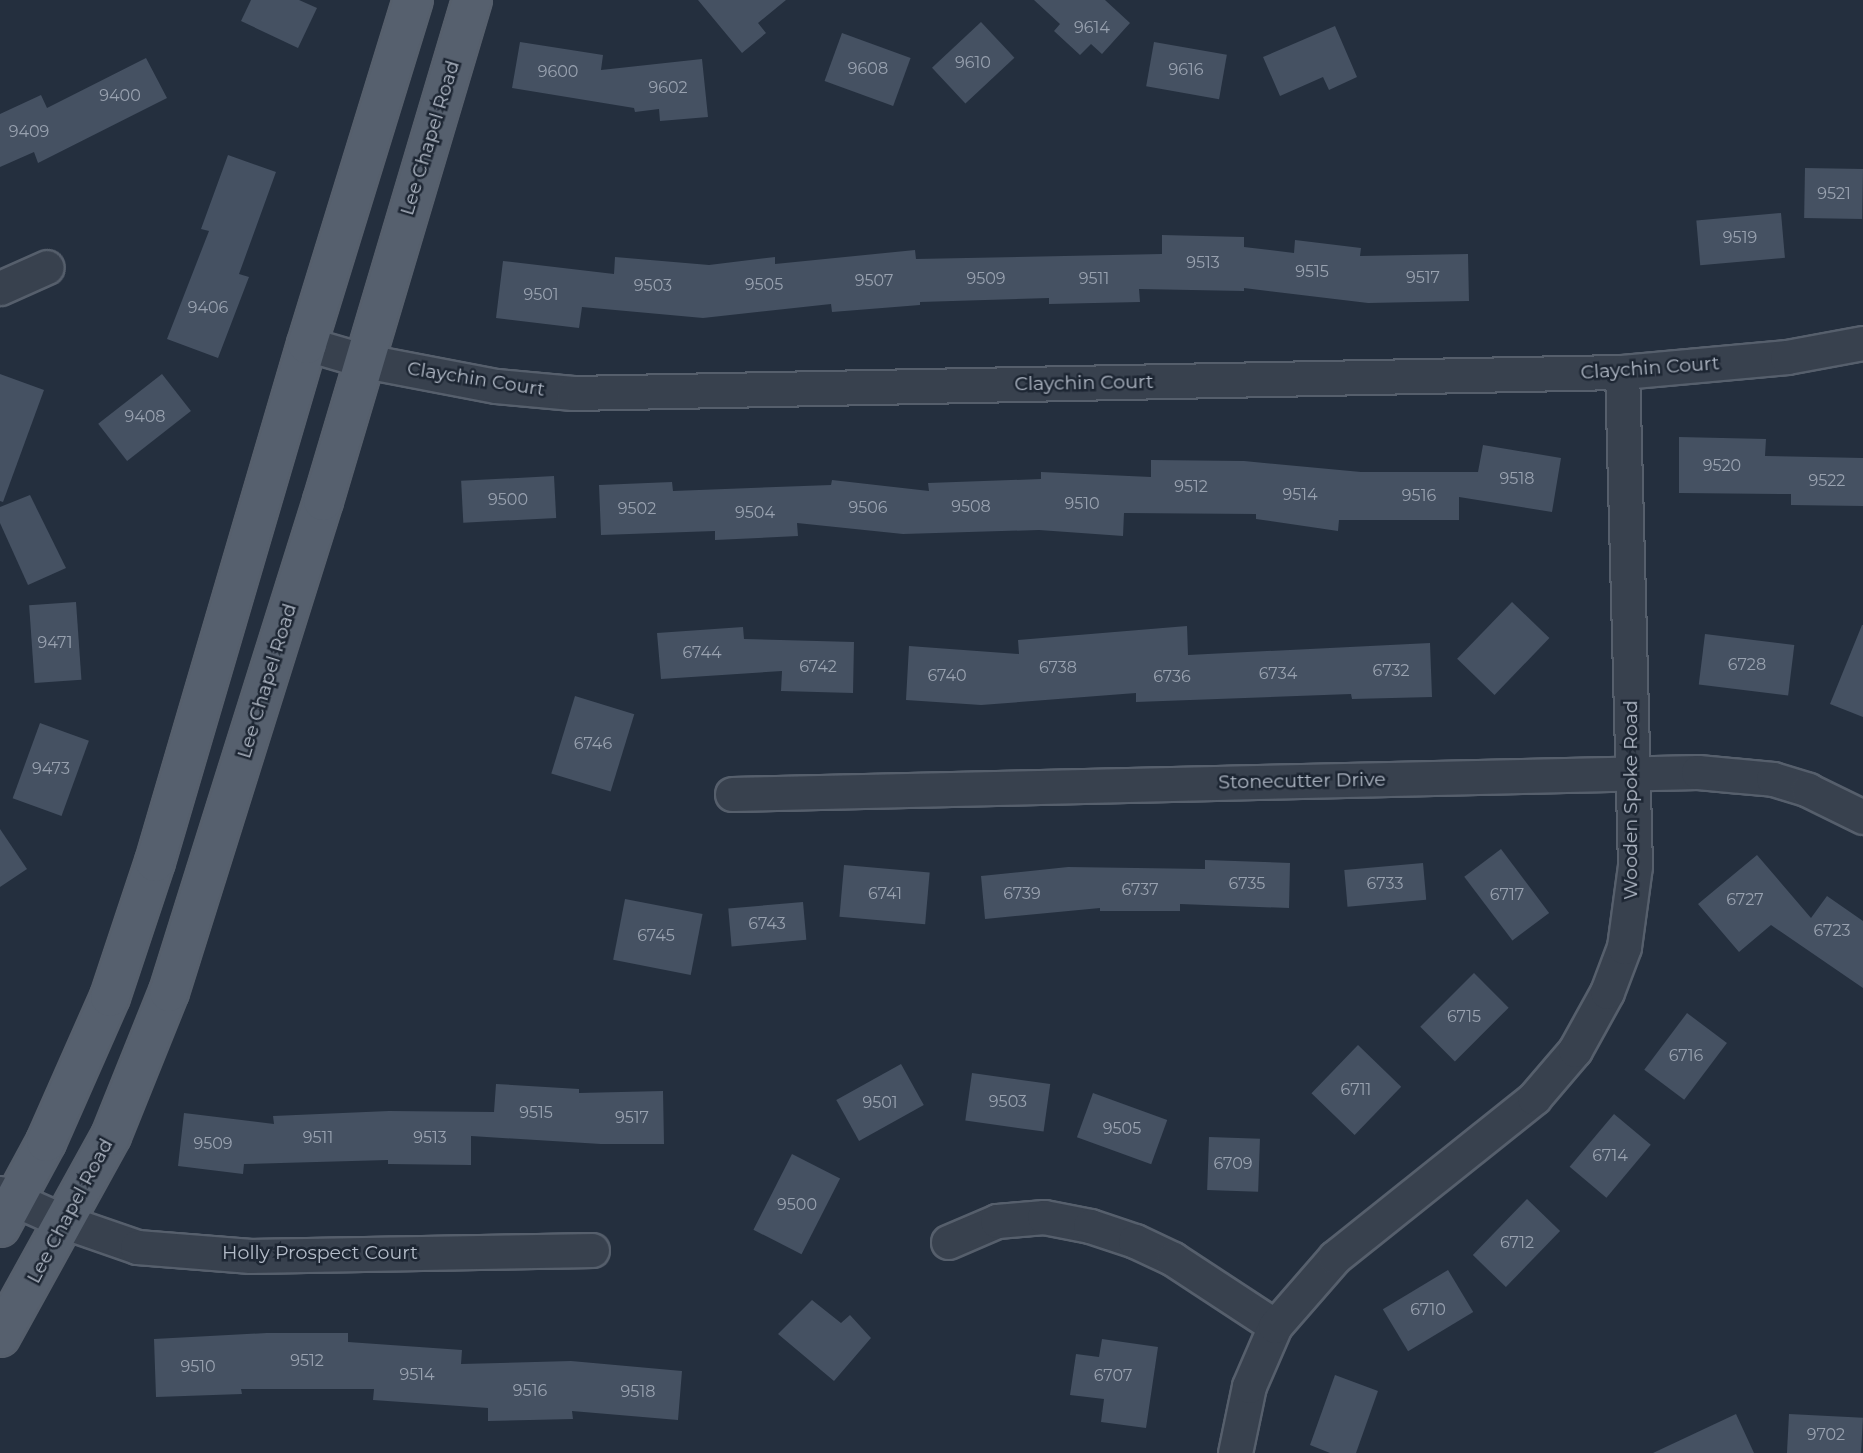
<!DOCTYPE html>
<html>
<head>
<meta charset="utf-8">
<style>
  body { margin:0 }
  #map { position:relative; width:1863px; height:1453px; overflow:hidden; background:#242f3e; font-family:Montserrat,sans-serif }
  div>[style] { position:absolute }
  .building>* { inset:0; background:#455162; transform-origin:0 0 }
  .roads { filter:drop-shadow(2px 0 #565f6c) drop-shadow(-2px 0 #565f6c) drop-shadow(0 2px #565f6c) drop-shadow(0 -2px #565f6c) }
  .minor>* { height:33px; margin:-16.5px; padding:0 16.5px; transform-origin:16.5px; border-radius:16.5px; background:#38414e }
  .major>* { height:38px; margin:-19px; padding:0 19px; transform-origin:19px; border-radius:19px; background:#56606e }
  span { translate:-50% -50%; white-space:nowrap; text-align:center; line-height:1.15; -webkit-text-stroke:5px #1d2633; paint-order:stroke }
  .number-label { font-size:16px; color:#98a1af }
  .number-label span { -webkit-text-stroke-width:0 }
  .street-label { font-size:19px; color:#b4bcc9 }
</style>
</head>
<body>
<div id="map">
  <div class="building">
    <i style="clip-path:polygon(251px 0,299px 0,317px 8px,298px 48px,241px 21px)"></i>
    <i style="clip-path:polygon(698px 0,786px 0,758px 23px,766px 33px,742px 53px)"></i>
    <i style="clip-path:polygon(1034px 0,1105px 0,1130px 23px,1102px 54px,1091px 44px,1080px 55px,1054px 31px,1060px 24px)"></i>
    <i style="left:981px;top:22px;width:49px;height:67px;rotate:47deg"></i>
    <i style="clip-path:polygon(1335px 26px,1357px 77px,1329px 90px,1323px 77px,1280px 96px,1263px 57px)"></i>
    <i style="left:842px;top:33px;width:73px;height:51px;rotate:20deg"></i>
    <i style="clip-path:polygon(520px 42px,603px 55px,601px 70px,702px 59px,708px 117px,660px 121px,659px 109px,635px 112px,634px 108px,512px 88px)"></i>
    <i style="left:1154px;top:42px;width:74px;height:45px;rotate:10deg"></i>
    <i style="clip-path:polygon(146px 58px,167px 98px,38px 163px,34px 152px,0 167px,0 114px,41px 95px,47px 108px)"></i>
    <i style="clip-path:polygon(228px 155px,276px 172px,239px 274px,249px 277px,218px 358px,167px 339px,209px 231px,201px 229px)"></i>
    <i style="left:1805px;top:168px;width:58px;height:50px;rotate:1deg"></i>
    <i style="left:1781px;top:213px;width:45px;height:85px;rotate:85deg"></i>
    <i style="clip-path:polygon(1162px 235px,1244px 237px,1244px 247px,1294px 253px,1295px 240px,1361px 248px,1360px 256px,1468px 254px,1469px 301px,1368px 303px,1244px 288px,1244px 291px,1139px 289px,1140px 302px,1049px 304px,1049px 298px,920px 302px,920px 305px,832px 312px,831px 304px,703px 318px,582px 307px,579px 328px,496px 318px,503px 261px,614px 274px,615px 257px,709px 265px,775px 257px,775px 264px,915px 250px,916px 259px,1162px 254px)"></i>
    <i style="clip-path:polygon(0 374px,44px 390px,3px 502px,0 501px)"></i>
    <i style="left:162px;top:374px;width:47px;height:81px;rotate:52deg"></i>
    <i style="clip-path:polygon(1679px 437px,1766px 439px,1765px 456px,1863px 458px,1863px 506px,1791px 505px,1791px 494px,1679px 493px)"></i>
    <i style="clip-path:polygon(1483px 445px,1561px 458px,1552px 512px,1459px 497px,1459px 520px,1339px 520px,1338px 531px,1256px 519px,1256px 514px,1124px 513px,1123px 536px,1039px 530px,903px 534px,797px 523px,798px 536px,715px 540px,715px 531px,601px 535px,599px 485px,672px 482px,673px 491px,831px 485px,832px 480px,929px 491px,928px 483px,1041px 479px,1041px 472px,1151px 477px,1151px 460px,1244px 461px,1361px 472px,1478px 472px)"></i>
    <i style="left:554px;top:476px;width:42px;height:93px;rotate:87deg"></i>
    <i style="clip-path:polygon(30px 495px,66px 568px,28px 585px,0 523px,0 507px)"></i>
    <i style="left:76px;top:602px;width:78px;height:47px;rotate:86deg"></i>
    <i style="left:1512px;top:602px;width:52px;height:79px;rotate:44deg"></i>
    <i style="clip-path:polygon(1862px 625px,1863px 625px,1863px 717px,1830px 704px)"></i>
    <i style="clip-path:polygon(1187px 626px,1188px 655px,1430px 643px,1432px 697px,1352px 699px,1351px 694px,1136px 702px,1136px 693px,981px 705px,906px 700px,909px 646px,1019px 654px,1018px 640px)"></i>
    <i style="clip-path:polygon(743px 627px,744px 639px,854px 642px,853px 693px,781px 691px,782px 671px,661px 679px,657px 633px)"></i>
    <i style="left:1705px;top:634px;width:90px;height:51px;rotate:7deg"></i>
    <i style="left:575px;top:696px;width:62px;height:81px;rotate:17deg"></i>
    <i style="left:40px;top:723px;width:52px;height:80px;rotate:20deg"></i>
    <i style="clip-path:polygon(0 829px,27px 869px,0 887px)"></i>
    <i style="left:1501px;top:849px;width:80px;height:46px;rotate:53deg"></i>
    <i style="clip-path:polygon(1757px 855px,1811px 918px,1827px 896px,1863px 921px,1863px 988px,1771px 925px,1739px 952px,1698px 904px)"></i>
    <i style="clip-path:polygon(1205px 860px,1290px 863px,1289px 908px,1180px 904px,1180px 911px,1100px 911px,1100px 908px,985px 919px,981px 876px,1068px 867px,1205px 869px)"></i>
    <i style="left:1423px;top:863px;width:37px;height:79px;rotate:85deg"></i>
    <i style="left:844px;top:865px;width:86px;height:52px;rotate:5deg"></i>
    <i style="left:625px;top:899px;width:79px;height:62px;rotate:11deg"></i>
    <i style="left:803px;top:902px;width:38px;height:75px;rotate:85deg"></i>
    <i style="left:1474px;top:973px;width:49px;height:76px;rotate:45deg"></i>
    <i style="left:1687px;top:1013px;width:50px;height:71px;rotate:37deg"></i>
    <i style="left:1358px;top:1045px;width:60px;height:67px;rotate:44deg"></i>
    <i style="left:901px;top:1064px;width:47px;height:74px;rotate:61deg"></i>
    <i style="left:972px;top:1073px;width:79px;height:48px;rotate:8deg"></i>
    <i style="clip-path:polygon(496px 1084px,579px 1089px,579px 1093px,663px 1091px,664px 1144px,601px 1144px,471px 1136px,471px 1165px,388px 1164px,388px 1160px,244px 1164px,243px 1174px,178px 1166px,184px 1113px,274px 1124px,273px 1116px,389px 1111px,494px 1112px)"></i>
    <i style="left:1093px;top:1093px;width:79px;height:47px;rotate:20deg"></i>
    <i style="left:1614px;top:1114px;width:48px;height:69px;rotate:40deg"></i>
    <i style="left:1209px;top:1137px;width:51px;height:53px;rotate:2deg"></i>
    <i style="left:792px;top:1154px;width:54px;height:85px;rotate:27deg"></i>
    <i style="left:1527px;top:1199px;width:46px;height:78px;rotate:44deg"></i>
    <i style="left:1448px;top:1270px;width:49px;height:76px;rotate:59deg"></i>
    <i style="clip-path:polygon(812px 1300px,841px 1323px,850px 1315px,871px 1338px,834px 1381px,778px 1334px)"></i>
    <i style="clip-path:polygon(267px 1333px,348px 1333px,348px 1342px,462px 1350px,461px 1364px,571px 1361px,682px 1371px,678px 1420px,572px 1411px,573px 1419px,488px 1421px,488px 1408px,373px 1400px,374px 1389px,241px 1389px,242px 1394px,156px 1397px,154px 1339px)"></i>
    <i style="clip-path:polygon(1102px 1339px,1158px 1347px,1146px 1428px,1101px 1422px,1104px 1399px,1070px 1395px,1076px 1354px,1099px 1357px)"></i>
    <i style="clip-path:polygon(1335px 1375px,1378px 1391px,1356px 1453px,1330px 1453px,1310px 1445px)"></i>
    <i style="clip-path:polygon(1736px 1414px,1754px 1453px,1653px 1453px)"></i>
    <i style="left:1789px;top:1414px;width:74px;height:39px;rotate:3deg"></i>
  </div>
  <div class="roads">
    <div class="minor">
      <i style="left:0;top:288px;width:51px;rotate:-24.1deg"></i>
      <i style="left:307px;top:344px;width:60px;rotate:16.3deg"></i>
      <i style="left:365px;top:361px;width:133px;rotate:10.8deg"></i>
      <i style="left:496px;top:386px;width:77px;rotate:5.2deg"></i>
      <i style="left:573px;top:393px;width:1049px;rotate:-1.15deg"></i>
      <i style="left:1622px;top:372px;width:166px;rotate:-5.2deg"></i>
      <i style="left:1787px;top:357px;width:77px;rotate:-10.4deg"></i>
      <i style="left:732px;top:794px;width:966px;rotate:-1.3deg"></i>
      <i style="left:1698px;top:772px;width:75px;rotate:5.3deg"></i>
      <i style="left:1773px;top:779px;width:37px;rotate:17deg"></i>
      <i style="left:1808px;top:790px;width:61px;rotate:26.1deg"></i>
      <i style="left:0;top:1193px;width:71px;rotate:24deg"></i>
      <i style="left:65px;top:1222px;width:76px;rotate:19.1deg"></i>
      <i style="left:137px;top:1247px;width:114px;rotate:4.5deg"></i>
      <i style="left:251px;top:1256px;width:341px;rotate:-1deg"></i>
      <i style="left:948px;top:1242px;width:53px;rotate:-23.2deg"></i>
      <i style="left:997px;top:1221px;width:47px;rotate:-4.9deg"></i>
      <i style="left:1044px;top:1217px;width:47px;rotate:11.1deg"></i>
      <i style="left:1090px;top:1226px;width:47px;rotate:18.4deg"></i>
      <i style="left:1135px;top:1241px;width:42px;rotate:25.3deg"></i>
      <i style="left:1173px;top:1259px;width:122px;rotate:33.3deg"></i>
      <i style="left:1235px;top:1453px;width:68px;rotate:-78.2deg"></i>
      <i style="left:1249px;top:1386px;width:65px;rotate:-66.6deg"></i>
      <i style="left:1275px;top:1326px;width:91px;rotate:-49deg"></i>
      <i style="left:1335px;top:1257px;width:255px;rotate:-38.6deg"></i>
      <i style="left:1534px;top:1098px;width:63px;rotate:-49.5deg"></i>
      <i style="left:1575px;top:1050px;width:66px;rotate:-61.1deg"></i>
      <i style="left:1607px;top:992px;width:48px;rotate:-69.3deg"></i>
      <i style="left:1624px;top:947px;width:82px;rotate:-82.3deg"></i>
      <i style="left:1635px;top:866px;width:494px;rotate:-91.5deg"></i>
    </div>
    <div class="major">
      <i style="left:0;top:1227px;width:97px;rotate:-61.6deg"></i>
      <i style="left:46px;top:1142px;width:158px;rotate:-66.2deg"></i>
      <i style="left:110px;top:997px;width:142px;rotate:-71.6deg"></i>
      <i style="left:155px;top:862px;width:540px;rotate:-73.65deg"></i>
      <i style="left:307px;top:344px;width:360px;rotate:-72.9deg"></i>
      <i style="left:0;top:1337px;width:230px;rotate:-61.1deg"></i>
      <i style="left:111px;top:1136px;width:155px;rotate:-68.1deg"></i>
      <i style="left:169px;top:992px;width:515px;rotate:-72.59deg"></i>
      <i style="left:323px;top:501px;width:523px;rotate:-73.44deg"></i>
    </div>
  </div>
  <div class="number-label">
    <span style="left:1092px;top:28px">9614</span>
    <span style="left:973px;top:63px">9610</span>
    <span style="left:868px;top:69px">9608</span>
    <span style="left:1186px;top:70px">9616</span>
    <span style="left:558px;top:72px">9600</span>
    <span style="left:668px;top:88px">9602</span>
    <span style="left:120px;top:96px">9400</span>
    <span style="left:29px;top:132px">9409</span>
    <span style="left:1834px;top:194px">9521</span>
    <span style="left:1740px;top:238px">9519</span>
    <span style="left:1203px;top:263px">9513</span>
    <span style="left:1312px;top:272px">9515</span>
    <span style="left:1423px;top:278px">9517</span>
    <span style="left:986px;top:279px">9509</span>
    <span style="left:1094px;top:279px">9511</span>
    <span style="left:874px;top:281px">9507</span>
    <span style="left:764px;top:285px">9505</span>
    <span style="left:653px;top:286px">9503</span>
    <span style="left:541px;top:295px">9501</span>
    <span style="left:208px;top:308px">9406</span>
    <span style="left:145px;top:417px">9408</span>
    <span style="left:1722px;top:466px">9520</span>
    <span style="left:1517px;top:479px">9518</span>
    <span style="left:1827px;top:481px">9522</span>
    <span style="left:1191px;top:487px">9512</span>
    <span style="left:1300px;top:495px">9514</span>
    <span style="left:1419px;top:496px">9516</span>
    <span style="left:508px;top:500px">9500</span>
    <span style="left:1082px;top:504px">9510</span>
    <span style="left:971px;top:507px">9508</span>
    <span style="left:868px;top:508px">9506</span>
    <span style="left:637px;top:509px">9502</span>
    <span style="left:755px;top:513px">9504</span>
    <span style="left:55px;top:643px">9471</span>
    <span style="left:702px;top:653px">6744</span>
    <span style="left:1747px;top:665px">6728</span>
    <span style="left:818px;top:667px">6742</span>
    <span style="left:1058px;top:668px">6738</span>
    <span style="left:1391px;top:671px">6732</span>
    <span style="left:1278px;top:674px">6734</span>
    <span style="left:947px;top:676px">6740</span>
    <span style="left:1172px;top:677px">6736</span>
    <span style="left:593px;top:744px">6746</span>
    <span style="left:51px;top:769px">9473</span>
    <span style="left:1247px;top:884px">6735</span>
    <span style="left:1385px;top:884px">6733</span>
    <span style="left:1140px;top:890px">6737</span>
    <span style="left:885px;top:894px">6741</span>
    <span style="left:1022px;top:894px">6739</span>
    <span style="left:1507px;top:895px">6717</span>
    <span style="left:1745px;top:900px">6727</span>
    <span style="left:767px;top:924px">6743</span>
    <span style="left:1832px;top:931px">6723</span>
    <span style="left:656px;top:936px">6745</span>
    <span style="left:1464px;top:1017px">6715</span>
    <span style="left:1686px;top:1056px">6716</span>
    <span style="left:1356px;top:1090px">6711</span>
    <span style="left:1008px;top:1102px">9503</span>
    <span style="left:880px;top:1103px">9501</span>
    <span style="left:536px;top:1113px">9515</span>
    <span style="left:632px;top:1118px">9517</span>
    <span style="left:1122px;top:1129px">9505</span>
    <span style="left:318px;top:1138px">9511</span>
    <span style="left:430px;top:1138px">9513</span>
    <span style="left:213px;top:1144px">9509</span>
    <span style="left:1610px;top:1156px">6714</span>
    <span style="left:1233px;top:1164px">6709</span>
    <span style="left:797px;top:1205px">9500</span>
    <span style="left:1517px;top:1243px">6712</span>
    <span style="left:1428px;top:1310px">6710</span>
    <span style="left:307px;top:1361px">9512</span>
    <span style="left:198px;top:1367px">9510</span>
    <span style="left:417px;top:1375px">9514</span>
    <span style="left:1113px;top:1376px">6707</span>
    <span style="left:530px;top:1391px">9516</span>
    <span style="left:638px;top:1392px">9518</span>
    <span style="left:1826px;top:1435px">9702</span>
  </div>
  <div class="street-label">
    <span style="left:430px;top:138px;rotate:-73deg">Lee Chapel Road</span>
    <span style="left:1650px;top:368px;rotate:-4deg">Claychin Court</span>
    <span style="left:476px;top:379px;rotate:9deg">Claychin Court</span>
    <span style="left:1084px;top:383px;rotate:-1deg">Claychin Court</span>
    <span style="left:267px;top:681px;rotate:-73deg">Lee Chapel Road</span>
    <span style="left:1302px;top:781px;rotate:-1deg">Stonecutter Drive</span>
    <span style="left:1631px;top:800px;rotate:-90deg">Wooden Spoke Road</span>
    <span style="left:70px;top:1211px;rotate:-62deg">Lee Chapel Road</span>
    <span style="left:320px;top:1253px">Holly Prospect Court</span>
  </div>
</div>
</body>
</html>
